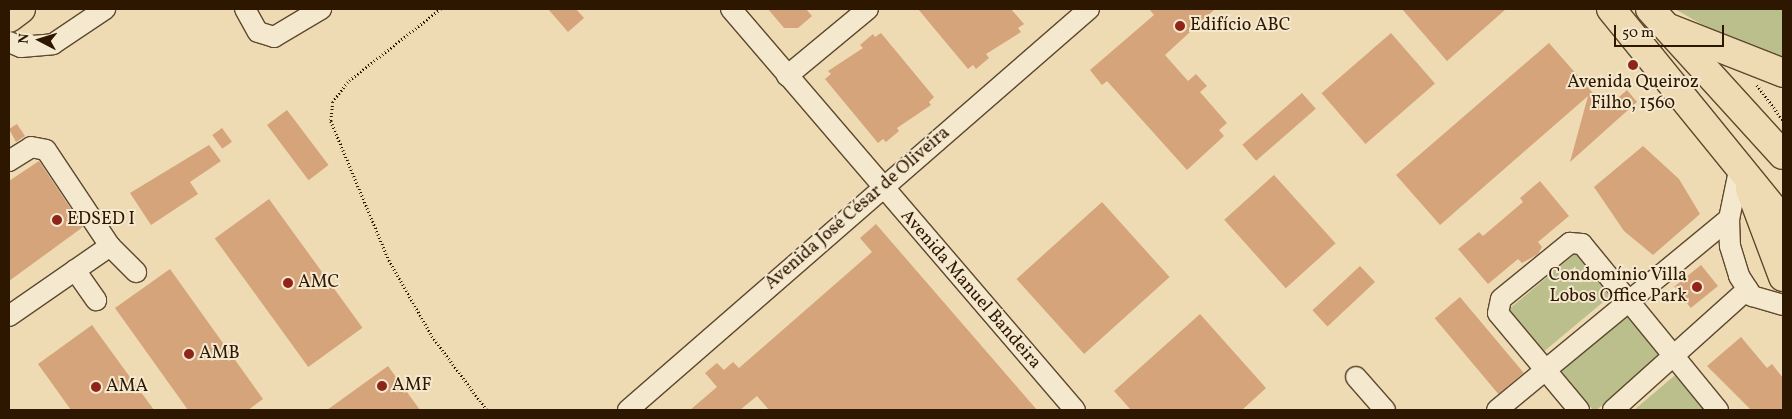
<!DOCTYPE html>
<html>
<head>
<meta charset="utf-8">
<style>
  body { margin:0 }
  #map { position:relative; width:1792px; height:419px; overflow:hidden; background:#eedbb4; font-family:Vollkorn,serif }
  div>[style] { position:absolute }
  .green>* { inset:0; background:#bbbf8b; transform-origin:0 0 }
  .building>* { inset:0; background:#d5a47a; transform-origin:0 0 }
  .path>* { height:2.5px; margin-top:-1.25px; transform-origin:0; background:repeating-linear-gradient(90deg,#2e1701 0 1px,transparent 0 3.5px) }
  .roads { filter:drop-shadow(1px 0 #5e482e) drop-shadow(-1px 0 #5e482e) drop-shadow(0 1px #5e482e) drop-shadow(0 -1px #5e482e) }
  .minor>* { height:20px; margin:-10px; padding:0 10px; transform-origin:10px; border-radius:10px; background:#f4e8ce }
  .highway>* { height:28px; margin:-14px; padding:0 14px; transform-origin:14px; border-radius:14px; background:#eedbb4 }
  .dots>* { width:14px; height:14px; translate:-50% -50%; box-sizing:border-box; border:2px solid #f4e8ce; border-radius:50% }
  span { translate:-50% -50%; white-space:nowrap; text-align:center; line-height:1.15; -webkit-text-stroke:4px #f4e8ce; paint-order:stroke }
  .poi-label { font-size:18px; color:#2e1701 }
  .left { translate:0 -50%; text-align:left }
  .right { translate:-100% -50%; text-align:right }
  .street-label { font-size:18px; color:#2e1701 }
  .frame { position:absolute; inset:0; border:10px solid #2e1701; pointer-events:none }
  .north { position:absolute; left:15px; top:15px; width:50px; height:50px; -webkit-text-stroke:4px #f4e8ce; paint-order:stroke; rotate:275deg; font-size:14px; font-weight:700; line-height:20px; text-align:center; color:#2e1701 }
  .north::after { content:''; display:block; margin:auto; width:18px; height:22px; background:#2e1701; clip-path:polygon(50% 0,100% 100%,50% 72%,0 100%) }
  .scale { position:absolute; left:1614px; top:25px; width:110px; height:22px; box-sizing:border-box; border:2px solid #2e1701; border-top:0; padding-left:6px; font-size:15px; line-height:18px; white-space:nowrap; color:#2e1701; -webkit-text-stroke:4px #f4e8ce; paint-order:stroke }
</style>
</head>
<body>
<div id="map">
  <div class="green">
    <i style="clip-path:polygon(1675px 9px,1783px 9px,1783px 58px,1722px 36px)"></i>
    <i style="left:1577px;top:252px;width:55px;height:92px;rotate:50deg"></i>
    <i style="left:1628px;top:310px;width:55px;height:92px;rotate:49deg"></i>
    <i style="clip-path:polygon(1680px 371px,1713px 410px,1634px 410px)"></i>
  </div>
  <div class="building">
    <i style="clip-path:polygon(548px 9px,576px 9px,584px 18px,568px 32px)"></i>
    <i style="clip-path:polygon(768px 9px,806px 9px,812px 16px,798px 28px,784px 28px)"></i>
    <i style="clip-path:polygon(918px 9px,1011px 9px,1024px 24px,1018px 28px,1021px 32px,986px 54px,989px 58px,976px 69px,973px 65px,968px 69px)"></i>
    <i style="clip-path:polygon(1149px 9px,1215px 9px,1165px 55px,1188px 81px,1196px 74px,1207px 86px,1200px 92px,1227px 123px,1219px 130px,1224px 136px,1187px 170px,1107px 81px,1102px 85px,1090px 70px,1154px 15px)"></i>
    <i style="clip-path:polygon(1402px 9px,1506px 9px,1447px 61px)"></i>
    <i style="clip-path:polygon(881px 33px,934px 97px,929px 102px,931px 105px,897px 128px,899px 131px,886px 142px,883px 139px,878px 143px,825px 79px,831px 74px,828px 71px,863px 48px,860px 45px,873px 34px,875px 37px)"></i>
    <i style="left:1391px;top:33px;width:67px;height:92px;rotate:49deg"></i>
    <i style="clip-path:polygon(1549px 43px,1606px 108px,1627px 90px,1637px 102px,1570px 162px,1588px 96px,1440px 225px,1396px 175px)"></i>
    <i style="left:1302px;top:93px;width:21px;height:79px;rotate:49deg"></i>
    <i style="left:287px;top:110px;width:69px;height:25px;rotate:53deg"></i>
    <i style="clip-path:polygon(17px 124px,25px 136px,16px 142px,9px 129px)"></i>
    <i style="left:222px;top:128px;width:17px;height:12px;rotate:54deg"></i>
    <i style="clip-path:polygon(209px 145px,221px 161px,190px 182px,198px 194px,151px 225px,130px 193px)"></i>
    <i style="clip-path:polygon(1643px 146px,1679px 179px,1700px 214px,1653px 255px,1624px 231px,1594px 187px)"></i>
    <i style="clip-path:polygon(39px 161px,83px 227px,9px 281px,9px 181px)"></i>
    <i style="left:1274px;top:175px;width:92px;height:67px;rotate:48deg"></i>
    <i style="clip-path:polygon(1540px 181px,1569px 216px,1538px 242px,1542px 247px,1538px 254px,1522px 263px,1518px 259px,1488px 284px,1458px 249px,1479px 232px,1483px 236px,1523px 202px,1520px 198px)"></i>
    <i style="left:269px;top:199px;width:159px;height:67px;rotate:54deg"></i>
    <i style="left:1102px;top:202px;width:101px;height:115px;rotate:48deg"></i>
    <i style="clip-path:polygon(876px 224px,1037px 410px,769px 410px,757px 396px,740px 410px,690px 410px,717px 387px,705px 373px,717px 363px,724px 370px,733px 362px,739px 368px,872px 252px,860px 238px)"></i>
    <i style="left:1701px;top:265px;width:27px;height:35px;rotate:51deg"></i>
    <i style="left:1360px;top:266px;width:22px;height:65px;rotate:47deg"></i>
    <i style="clip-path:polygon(170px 269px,263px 399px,248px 410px,188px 410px,115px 308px)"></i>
    <i style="left:1460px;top:297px;width:99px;height:33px;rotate:50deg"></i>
    <i style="clip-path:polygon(1200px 314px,1266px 388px,1242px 410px,1131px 410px,1114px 391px)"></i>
    <i style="clip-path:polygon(92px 325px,154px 410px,71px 410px,38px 364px)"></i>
    <i style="clip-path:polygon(1741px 337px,1767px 368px,1772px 364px,1783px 378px,1783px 410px,1751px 410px,1707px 366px)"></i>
    <i style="clip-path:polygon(388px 366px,420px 410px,327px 410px)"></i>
  </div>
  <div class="path">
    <i style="left:441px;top:9px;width:118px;rotate:141.9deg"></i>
    <i style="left:348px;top:82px;width:25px;rotate:127deg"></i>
    <i style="left:333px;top:102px;width:19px;rotate:96deg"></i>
    <i style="left:331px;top:121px;width:151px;rotate:67.4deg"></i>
    <i style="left:389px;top:260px;width:87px;rotate:60.5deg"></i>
    <i style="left:432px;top:336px;width:92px;rotate:53.4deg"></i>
    <i style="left:1757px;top:85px;width:44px;rotate:53.4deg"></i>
  </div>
  <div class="roads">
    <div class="minor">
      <i style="left:245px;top:9px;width:26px;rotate:61deg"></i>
      <i style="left:258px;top:32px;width:17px;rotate:17deg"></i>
      <i style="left:274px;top:37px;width:55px;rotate:-30.8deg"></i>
      <i style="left:731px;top:9px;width:528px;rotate:49.38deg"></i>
      <i style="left:9px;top:42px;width:13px;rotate:23deg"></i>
      <i style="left:21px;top:47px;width:32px;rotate:-5deg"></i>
      <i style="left:53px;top:44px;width:63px;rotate:-33.9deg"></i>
      <i style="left:787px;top:76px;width:105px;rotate:-39.6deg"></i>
      <i style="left:9px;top:161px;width:26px;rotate:-32deg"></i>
      <i style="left:31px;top:147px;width:15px;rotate:11deg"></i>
      <i style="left:46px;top:150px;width:115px;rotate:56.3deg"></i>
      <i style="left:110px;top:246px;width:37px;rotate:45deg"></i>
      <i style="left:1740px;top:166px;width:54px;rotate:101.7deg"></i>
      <i style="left:1729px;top:219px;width:27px;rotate:88deg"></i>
      <i style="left:1730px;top:246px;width:31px;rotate:73deg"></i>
      <i style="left:1739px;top:276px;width:24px;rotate:57deg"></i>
      <i style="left:1752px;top:296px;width:32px;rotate:16deg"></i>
      <i style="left:75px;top:270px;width:37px;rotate:55deg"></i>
      <i style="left:9px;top:316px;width:123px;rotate:-34.7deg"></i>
      <i style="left:1356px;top:377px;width:44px;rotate:48.7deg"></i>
      <i style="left:628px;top:410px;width:611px;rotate:-41.02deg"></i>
      <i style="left:1497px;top:410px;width:301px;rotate:-39.5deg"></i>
      <i style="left:1579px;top:410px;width:126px;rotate:-129.9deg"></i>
      <i style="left:1498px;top:313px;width:14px;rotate:-78deg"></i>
      <i style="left:1501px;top:299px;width:89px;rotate:-39.1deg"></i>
      <i style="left:1570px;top:243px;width:12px;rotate:5deg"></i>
      <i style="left:1582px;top:244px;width:215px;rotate:50.7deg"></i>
      <i style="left:1613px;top:410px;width:181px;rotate:-41.9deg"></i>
    </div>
    <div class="highway">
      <i style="left:1611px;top:9px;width:273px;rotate:50.9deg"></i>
      <i style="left:1650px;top:9px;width:197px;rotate:47.7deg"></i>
      <i style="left:9px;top:18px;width:15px;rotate:-37deg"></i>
      <i style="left:1669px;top:28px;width:123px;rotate:21.5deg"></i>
      <i style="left:1750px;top:189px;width:94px;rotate:69.4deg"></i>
    </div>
  </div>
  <div class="dots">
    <i style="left:1180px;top:26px;background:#8f2418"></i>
    <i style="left:1633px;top:65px;background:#8f2418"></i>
    <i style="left:57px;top:220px;background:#8f2418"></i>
    <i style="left:288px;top:283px;background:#8f2418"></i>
    <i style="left:1697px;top:287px;background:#8f2418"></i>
    <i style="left:189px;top:354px;background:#8f2418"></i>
    <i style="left:382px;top:386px;background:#8f2418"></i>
    <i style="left:96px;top:387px;background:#8f2418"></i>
  </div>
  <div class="poi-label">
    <span class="left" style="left:1190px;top:26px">Edifício ABC</span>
    <span style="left:1633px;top:94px">Avenida Queiroz<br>Filho, 1560</span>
    <span class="left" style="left:67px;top:220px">EDSED I</span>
    <span class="right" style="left:1687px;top:287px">Condomínio Villa<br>Lobos Office Park</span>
    <span class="left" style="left:298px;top:283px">AMC</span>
    <span class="left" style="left:199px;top:354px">AMB</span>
    <span class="left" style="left:392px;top:386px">AMF</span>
    <span class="left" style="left:106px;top:387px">AMA</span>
  </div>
  <div class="street-label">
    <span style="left:858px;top:209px;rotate:-41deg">Avenida José César de Oliveira</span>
    <span style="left:970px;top:290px;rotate:49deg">Avenida Manuel Bandeira</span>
  </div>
  <div class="frame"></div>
  <div class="north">N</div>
  <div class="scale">50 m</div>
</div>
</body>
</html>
